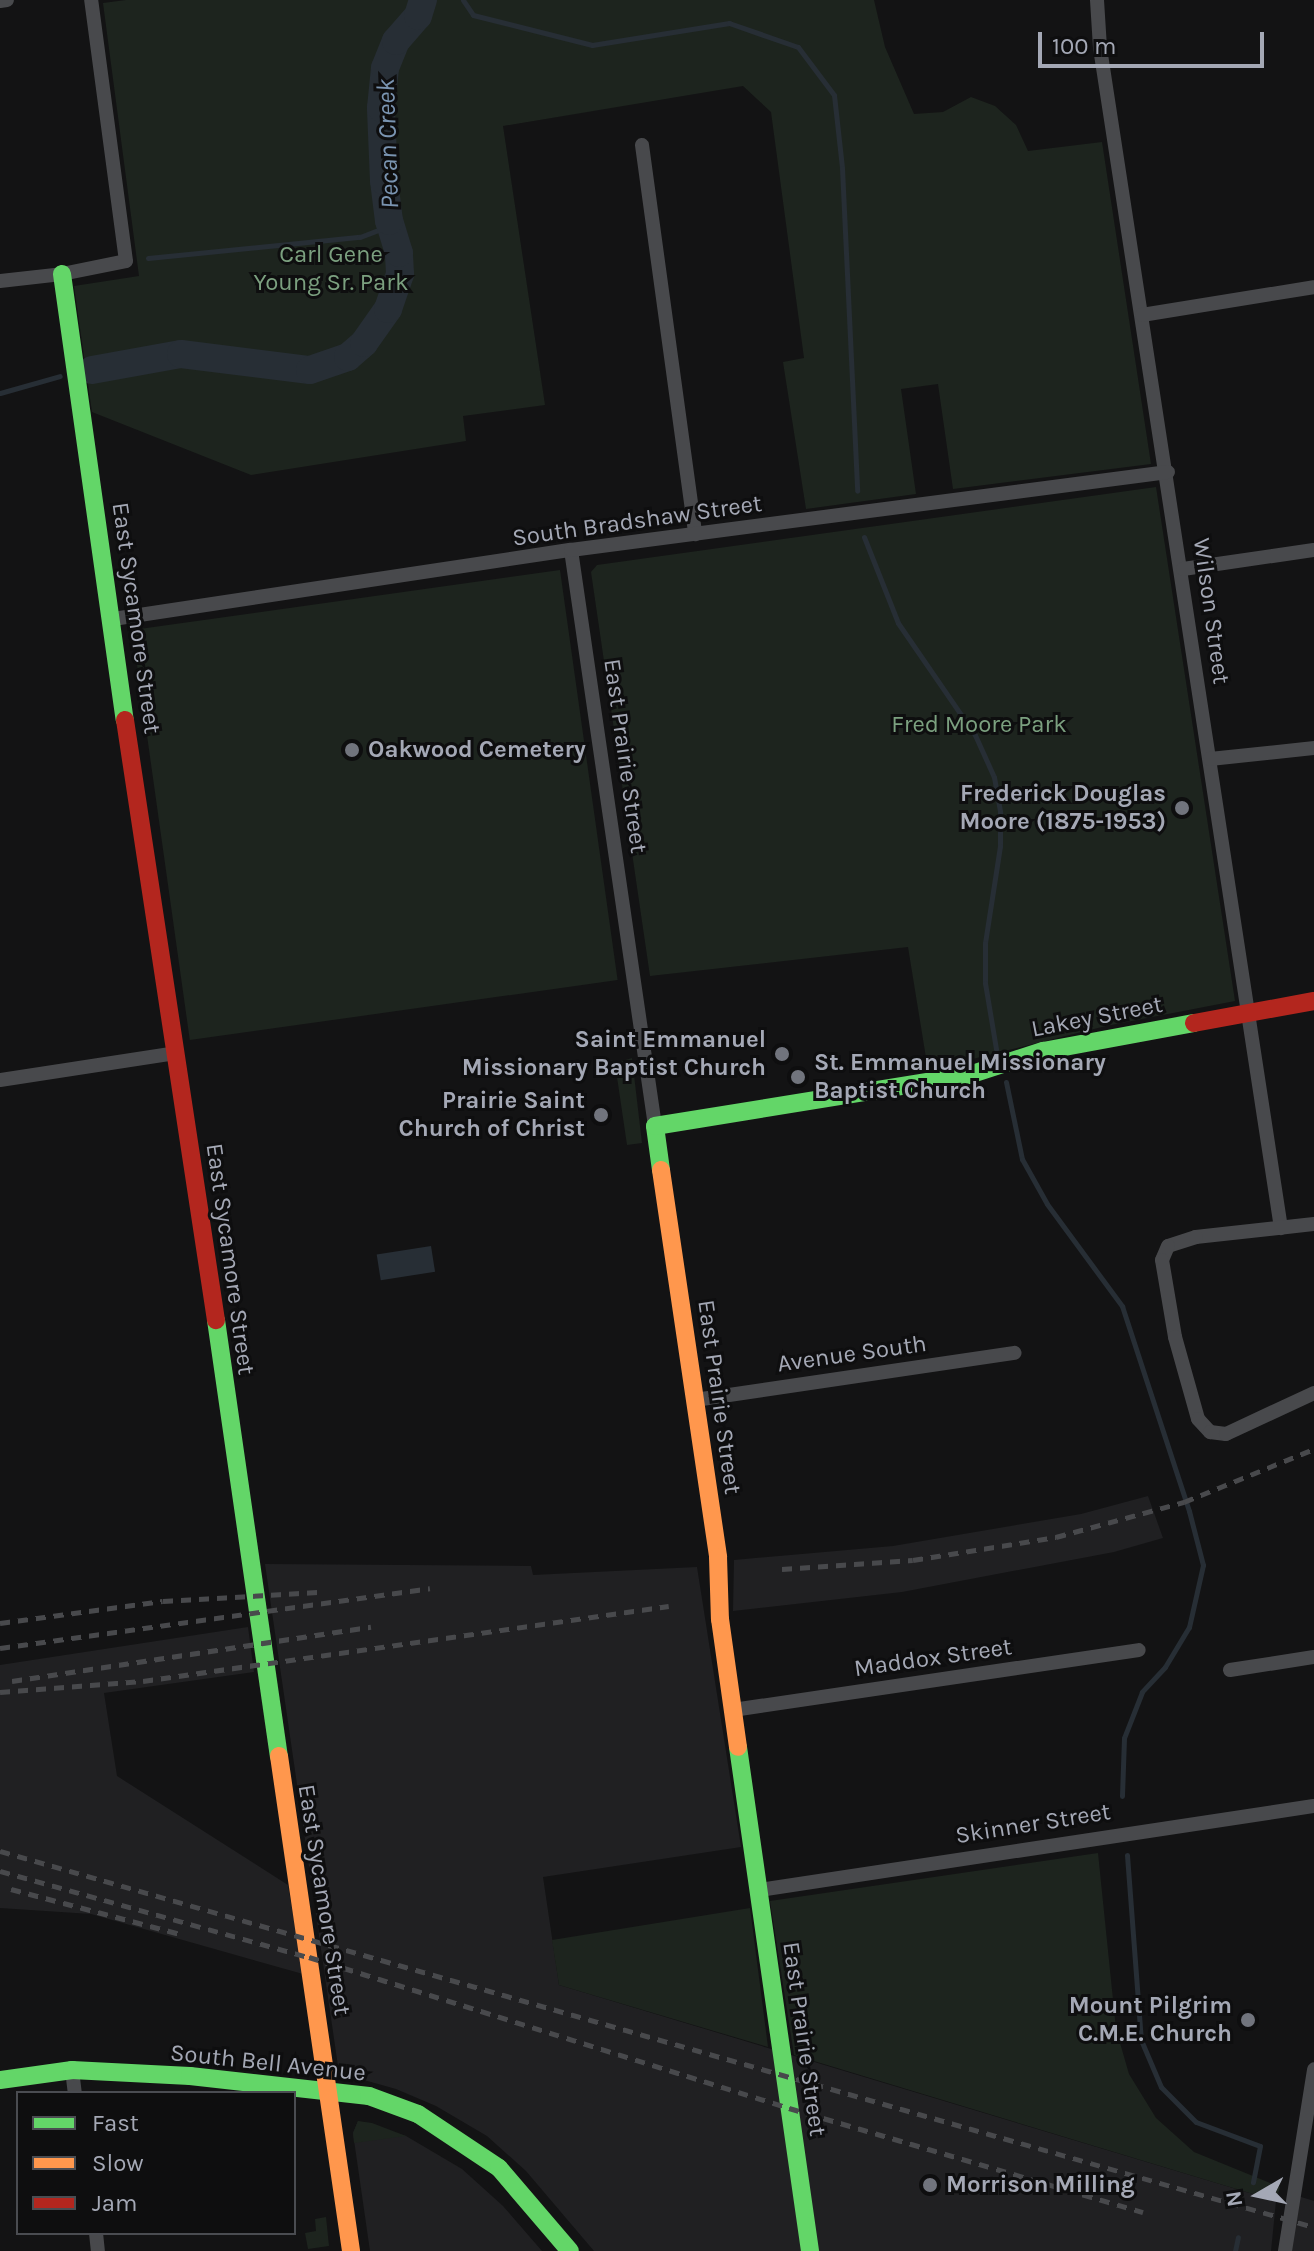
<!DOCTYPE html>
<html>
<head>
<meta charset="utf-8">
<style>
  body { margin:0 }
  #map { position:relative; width:1314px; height:2251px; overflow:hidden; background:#131314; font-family:Karla,sans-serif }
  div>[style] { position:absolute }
  .built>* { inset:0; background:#202022 }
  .green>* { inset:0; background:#1d241e; transform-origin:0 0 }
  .water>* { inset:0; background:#272e35; transform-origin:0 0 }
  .stream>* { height:5px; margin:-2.5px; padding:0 2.5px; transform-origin:2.5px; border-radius:2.5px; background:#272e35 }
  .river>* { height:28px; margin:-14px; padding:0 14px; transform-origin:14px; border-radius:14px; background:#272e35 }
  .street>* { height:14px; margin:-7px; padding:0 7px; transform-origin:7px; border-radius:7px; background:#48494c }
  .fast>* { height:18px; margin:-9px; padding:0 9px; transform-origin:9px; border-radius:9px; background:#63d668 }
  .slow>* { height:18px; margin:-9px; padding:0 9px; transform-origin:9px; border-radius:9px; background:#ff974d }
  .jam>* { height:18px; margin:-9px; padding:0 9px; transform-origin:9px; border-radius:9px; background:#b3261e }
  .rail>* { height:5px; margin-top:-2.5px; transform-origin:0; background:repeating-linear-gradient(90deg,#48494c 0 10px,transparent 0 18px) }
  .dots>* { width:22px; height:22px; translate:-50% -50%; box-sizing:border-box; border:4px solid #0e0e0f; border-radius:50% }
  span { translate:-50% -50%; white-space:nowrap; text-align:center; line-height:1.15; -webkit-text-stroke:6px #0e0e0f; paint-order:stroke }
  .park-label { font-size:24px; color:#7ba07f }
  .street-label { font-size:24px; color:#a4a8b5 }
  .poi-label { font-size:24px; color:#a4a8b5; font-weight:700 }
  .left { translate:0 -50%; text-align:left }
  .right { translate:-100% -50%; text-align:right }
  .water-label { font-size:26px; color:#7a94b1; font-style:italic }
  .legend { position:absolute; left:16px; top:2091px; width:280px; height:144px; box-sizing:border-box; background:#0e0e0f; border:2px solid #4a4c51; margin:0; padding:10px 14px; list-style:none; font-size:24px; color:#a4a8b5 }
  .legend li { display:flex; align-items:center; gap:16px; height:40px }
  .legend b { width:40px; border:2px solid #4a4c51 }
  .north { position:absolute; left:1218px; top:2155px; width:80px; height:80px; -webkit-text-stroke:6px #0e0e0f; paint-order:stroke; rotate:261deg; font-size:22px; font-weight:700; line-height:32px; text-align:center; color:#a4a8b5 }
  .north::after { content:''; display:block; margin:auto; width:28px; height:36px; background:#a4a8b5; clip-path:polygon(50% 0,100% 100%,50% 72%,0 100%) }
  .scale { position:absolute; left:1038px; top:32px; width:226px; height:36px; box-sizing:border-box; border:4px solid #a4a8b5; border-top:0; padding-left:10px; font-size:24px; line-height:28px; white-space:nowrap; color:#a4a8b5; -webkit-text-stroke:6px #0e0e0f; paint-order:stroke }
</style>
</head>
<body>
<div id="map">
  <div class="built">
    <i style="clip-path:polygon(1148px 1496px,1163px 1538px,1114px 1552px,902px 1592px,733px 1611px,734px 1560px,893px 1546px,1081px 1514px)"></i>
    <i style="clip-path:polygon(265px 1564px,531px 1566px,533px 1575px,697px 1567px,741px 1847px,543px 1877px,559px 1985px,1276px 2201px,1271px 2251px,594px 2251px,526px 2171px,487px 2136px,436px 2106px,396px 2089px,339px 2073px)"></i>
    <i style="clip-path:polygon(248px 1627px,254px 1672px,104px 1693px,117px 1776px,288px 1885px,303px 1974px,91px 1914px,0 1908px,0 1665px)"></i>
    <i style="clip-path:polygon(358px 2121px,406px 2136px,462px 2169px,503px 2206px,542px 2251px,370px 2251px,353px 2133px)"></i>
    <i style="clip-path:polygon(1298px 2196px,1314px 2201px,1314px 2251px,1291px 2251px)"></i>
  </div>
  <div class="green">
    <i style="clip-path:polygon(126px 0,874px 0,885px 47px,914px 114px,943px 112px,971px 97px,995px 106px,1016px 125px,1028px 151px,1102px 142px,1151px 464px,953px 489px,938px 384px,901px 389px,916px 494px,806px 509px,783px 362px,804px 358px,771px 112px,743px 86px,503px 126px,545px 405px,463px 416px,466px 441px,251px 475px,92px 412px,74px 286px,139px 276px,103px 3px)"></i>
    <i style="clip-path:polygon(1156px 487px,1235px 1001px,1106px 1026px,928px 1070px,908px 947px,650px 976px,591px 572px,597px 565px)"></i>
    <i style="left:560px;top:570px;width:414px;height:432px;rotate:82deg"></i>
    <i style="clip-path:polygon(632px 1058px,642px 1143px,627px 1145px,617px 1077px,619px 1062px)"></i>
    <i style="clip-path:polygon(1098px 1853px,1116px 2029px,1129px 2074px,1156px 2118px,1194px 2152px,1280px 2187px,1276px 2201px,794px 2055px,770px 1901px)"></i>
    <i style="clip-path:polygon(750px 1908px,768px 2047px,559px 1985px,552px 1940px)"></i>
    <i style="clip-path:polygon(358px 2121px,372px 2123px,406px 2136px,354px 2143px,353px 2133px)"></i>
    <i style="clip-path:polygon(326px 2217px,329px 2246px,308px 2249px,305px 2233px,316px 2231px,315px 2219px)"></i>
  </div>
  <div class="water">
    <i style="left:431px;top:1246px;width:26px;height:55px;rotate:81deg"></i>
  </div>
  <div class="stream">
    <i style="left:463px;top:0;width:18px;rotate:56deg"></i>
    <i style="left:473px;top:15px;width:123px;rotate:14.1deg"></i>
    <i style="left:592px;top:45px;width:139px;rotate:-9.1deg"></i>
    <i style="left:729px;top:23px;width:73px;rotate:19.2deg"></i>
    <i style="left:798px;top:47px;width:60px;rotate:53.1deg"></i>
    <i style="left:834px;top:95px;width:73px;rotate:83.7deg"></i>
    <i style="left:842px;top:168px;width:323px;rotate:87.3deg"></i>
    <i style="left:148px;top:258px;width:213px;rotate:-5.7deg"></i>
    <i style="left:360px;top:237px;width:22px;rotate:-21deg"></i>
    <i style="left:381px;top:229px;width:11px;rotate:-45deg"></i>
    <i style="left:0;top:393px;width:62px;rotate:-15.8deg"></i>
    <i style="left:864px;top:537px;width:92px;rotate:68.4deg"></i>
    <i style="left:898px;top:623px;width:136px;rotate:55.5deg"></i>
    <i style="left:975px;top:735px;width:46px;rotate:65.7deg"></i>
    <i style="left:994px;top:777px;width:36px;rotate:80deg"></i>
    <i style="left:1000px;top:812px;width:34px;rotate:90deg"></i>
    <i style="left:1000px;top:846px;width:98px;rotate:98.8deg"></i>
    <i style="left:985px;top:943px;width:40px;rotate:90deg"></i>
    <i style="left:985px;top:983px;width:67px;rotate:80.5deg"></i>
    <i style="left:1006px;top:1082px;width:79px;rotate:78.3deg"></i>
    <i style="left:1022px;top:1159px;width:51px;rotate:60.9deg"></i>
    <i style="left:1047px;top:1204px;width:127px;rotate:53.7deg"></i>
    <i style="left:1122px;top:1306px;width:216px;rotate:71.9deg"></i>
    <i style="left:1189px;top:1511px;width:56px;rotate:75.5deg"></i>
    <i style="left:1203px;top:1565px;width:64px;rotate:102.7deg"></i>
    <i style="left:1189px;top:1627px;width:47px;rotate:121deg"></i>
    <i style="left:1165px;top:1667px;width:34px;rotate:133deg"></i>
    <i style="left:1142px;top:1692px;width:49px;rotate:111.4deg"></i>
    <i style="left:1124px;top:1738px;width:58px;rotate:92deg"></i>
    <i style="left:1127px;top:1855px;width:186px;rotate:85.7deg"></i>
    <i style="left:1141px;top:2040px;width:51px;rotate:66.9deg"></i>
    <i style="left:1161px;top:2087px;width:49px;rotate:45deg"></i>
    <i style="left:1196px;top:2122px;width:68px;rotate:20.6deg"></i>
    <i style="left:1260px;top:2146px;width:37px;rotate:101deg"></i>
    <i style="left:1235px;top:2251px;width:14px;rotate:-78deg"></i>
  </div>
  <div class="river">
    <i style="left:92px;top:370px;width:90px;rotate:-10.2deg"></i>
    <i style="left:181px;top:354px;width:130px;rotate:7.1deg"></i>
    <i style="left:310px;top:370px;width:40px;rotate:-18.9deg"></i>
    <i style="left:348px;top:357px;width:21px;rotate:-41deg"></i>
    <i style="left:364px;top:343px;width:42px;rotate:-54.8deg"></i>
    <i style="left:388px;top:309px;width:37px;rotate:-71deg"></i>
    <i style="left:400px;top:274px;width:21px;rotate:-93deg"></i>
    <i style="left:399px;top:253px;width:34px;rotate:-107deg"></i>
    <i style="left:389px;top:221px;width:40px;rotate:-97.1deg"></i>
    <i style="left:384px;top:181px;width:73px;rotate:-92.4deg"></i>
    <i style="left:381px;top:108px;width:40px;rotate:-84.3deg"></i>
    <i style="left:385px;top:68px;width:29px;rotate:-68deg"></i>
    <i style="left:396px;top:41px;width:33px;rotate:-49deg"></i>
    <i style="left:418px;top:16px;width:17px;rotate:-73deg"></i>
  </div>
  <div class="street">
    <i style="left:1097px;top:0;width:48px;rotate:86.4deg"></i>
    <i style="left:1100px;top:48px;width:1194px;rotate:81.28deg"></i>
    <i style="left:0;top:1px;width:7px;rotate:-8deg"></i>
    <i style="left:642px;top:145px;width:393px;rotate:82.2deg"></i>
    <i style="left:0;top:281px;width:62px;rotate:-6.4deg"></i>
    <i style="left:62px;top:274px;width:65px;rotate:-11.5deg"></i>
    <i style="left:126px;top:261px;width:263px;rotate:-97.6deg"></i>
    <i style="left:1142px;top:315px;width:174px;rotate:-9.2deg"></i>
    <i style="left:571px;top:550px;width:582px;rotate:81.7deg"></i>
    <i style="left:1183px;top:569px;width:132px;rotate:-8.3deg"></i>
    <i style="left:113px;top:619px;width:463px;rotate:-8.6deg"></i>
    <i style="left:571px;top:550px;width:602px;rotate:-7.44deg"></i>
    <i style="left:1210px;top:759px;width:105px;rotate:-6deg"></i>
    <i style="left:0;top:1080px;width:179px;rotate:-8.7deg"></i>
    <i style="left:1314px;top:1224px;width:119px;rotate:173.7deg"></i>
    <i style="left:1196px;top:1237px;width:29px;rotate:162deg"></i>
    <i style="left:1168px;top:1246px;width:15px;rotate:113deg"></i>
    <i style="left:1162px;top:1260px;width:78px;rotate:80.4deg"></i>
    <i style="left:1175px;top:1337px;width:85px;rotate:74.3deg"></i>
    <i style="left:1198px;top:1419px;width:18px;rotate:47deg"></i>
    <i style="left:1210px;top:1432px;width:16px;rotate:7deg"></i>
    <i style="left:1226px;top:1434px;width:97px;rotate:-25deg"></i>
    <i style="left:695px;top:1400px;width:323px;rotate:-8.4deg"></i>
    <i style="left:1230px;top:1670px;width:85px;rotate:-8.8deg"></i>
    <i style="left:733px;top:1710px;width:410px;rotate:-8.4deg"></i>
    <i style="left:759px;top:1890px;width:561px;rotate:-8.61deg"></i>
    <i style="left:72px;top:2070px;width:23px;rotate:83deg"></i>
    <i style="left:96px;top:2233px;width:18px;rotate:84deg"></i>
    <i style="left:1285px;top:2251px;width:184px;rotate:-80.9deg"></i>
  </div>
  <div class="fast">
    <i style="left:62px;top:274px;width:450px;rotate:82deg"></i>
    <i style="left:661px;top:1170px;width:44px;rotate:-97.8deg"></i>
    <i style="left:655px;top:1126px;width:318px;rotate:-9.2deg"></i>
    <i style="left:969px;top:1075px;width:78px;rotate:-18deg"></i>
    <i style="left:1043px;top:1051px;width:154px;rotate:-10.5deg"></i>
    <i style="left:216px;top:1320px;width:441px;rotate:81.8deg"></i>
    <i style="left:738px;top:1747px;width:509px;rotate:81.87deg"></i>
    <i style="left:0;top:2080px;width:73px;rotate:-7.9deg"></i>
    <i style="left:72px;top:2070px;width:118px;rotate:2.9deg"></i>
    <i style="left:190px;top:2076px;width:180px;rotate:6.4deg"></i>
    <i style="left:369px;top:2096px;width:52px;rotate:20.2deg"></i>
    <i style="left:418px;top:2114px;width:97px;rotate:33.7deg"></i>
    <i style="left:499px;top:2168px;width:109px;rotate:49.5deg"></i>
  </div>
  <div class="slow">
    <i style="left:661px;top:1170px;width:391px;rotate:81.6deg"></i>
    <i style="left:718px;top:1557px;width:62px;rotate:88.2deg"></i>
    <i style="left:720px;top:1619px;width:129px;rotate:82deg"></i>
    <i style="left:279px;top:1756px;width:500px;rotate:81.72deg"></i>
  </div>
  <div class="jam">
    <i style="left:125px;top:720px;width:607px;rotate:81.38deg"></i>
    <i style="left:1194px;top:1023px;width:122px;rotate:-10.4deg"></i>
  </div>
  <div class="rail">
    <i style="left:782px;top:1569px;width:131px;rotate:-3.9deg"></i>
    <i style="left:913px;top:1560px;width:145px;rotate:-9.1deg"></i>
    <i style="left:1056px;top:1537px;width:133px;rotate:-15.3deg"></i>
    <i style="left:1184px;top:1502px;width:140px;rotate:-22.2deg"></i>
    <i style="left:0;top:1623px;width:164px;rotate:-7.7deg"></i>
    <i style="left:163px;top:1601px;width:155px;rotate:-3.3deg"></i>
    <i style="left:0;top:1648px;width:434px;rotate:-7.9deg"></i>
    <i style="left:12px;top:1681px;width:363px;rotate:-8.6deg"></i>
    <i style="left:0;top:1692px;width:143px;rotate:-4.4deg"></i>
    <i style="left:143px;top:1681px;width:531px;rotate:-8.11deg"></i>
    <i style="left:0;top:1851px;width:1367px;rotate:15.97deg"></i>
    <i style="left:0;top:1871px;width:321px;rotate:15.6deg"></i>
    <i style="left:309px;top:1957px;width:503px;rotate:17.46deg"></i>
    <i style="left:789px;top:2108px;width:369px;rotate:16.4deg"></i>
    <i style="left:11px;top:1889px;width:179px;rotate:14.9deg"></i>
  </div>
  <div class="dots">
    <i style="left:352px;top:750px;background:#71747d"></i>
    <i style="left:1182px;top:808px;background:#71747d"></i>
    <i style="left:782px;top:1054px;background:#71747d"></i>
    <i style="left:798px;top:1077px;background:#71747d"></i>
    <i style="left:601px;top:1115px;background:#71747d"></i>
    <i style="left:1248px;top:2020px;background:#71747d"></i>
    <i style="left:930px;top:2185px;background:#71747d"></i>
  </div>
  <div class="park-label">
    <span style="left:331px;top:269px">Carl Gene<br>Young Sr. Park</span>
    <span style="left:979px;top:725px">Fred Moore Park</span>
  </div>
  <div class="street-label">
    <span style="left:637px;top:521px;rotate:-8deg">South Bradshaw Street</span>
    <span style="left:1211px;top:611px;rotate:82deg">Wilson Street</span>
    <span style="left:136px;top:618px;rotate:82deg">East Sycamore Street</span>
    <span style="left:625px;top:756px;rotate:82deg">East Prairie Street</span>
    <span style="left:1097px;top:1017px;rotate:-11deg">Lakey Street</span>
    <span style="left:230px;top:1259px;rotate:82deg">East Sycamore Street</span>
    <span style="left:852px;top:1354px;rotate:-8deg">Avenue South</span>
    <span style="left:719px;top:1397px;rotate:82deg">East Prairie Street</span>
    <span style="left:933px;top:1658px;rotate:-8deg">Maddox Street</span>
    <span style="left:1033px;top:1824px;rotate:-9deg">Skinner Street</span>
    <span style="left:324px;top:1900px;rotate:81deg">East Sycamore Street</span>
    <span style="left:804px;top:2039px;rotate:82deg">East Prairie Street</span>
    <span style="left:268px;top:2063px;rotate:6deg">South Bell Avenue</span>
  </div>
  <div class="poi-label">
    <span class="left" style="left:368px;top:750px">Oakwood Cemetery</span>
    <span class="right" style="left:1166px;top:808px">Frederick Douglas<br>Moore (1875-1953)</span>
    <span class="right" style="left:766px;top:1054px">Saint Emmanuel<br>Missionary Baptist Church</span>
    <span class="left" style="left:814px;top:1077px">St. Emmanuel Missionary<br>Baptist Church</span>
    <span class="right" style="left:585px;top:1115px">Prairie Saint<br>Church of Christ</span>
    <span class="right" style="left:1232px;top:2020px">Mount Pilgrim<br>C.M.E. Church</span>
    <span class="left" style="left:946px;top:2185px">Morrison Milling</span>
  </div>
  <div class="water-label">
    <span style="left:388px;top:144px;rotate:-92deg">Pecan Creek</span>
  </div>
  <ul class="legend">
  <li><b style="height:10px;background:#63d668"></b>Fast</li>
  <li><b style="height:10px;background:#ff974d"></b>Slow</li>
  <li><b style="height:10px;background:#b3261e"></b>Jam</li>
  </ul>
  <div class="north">N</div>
  <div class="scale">100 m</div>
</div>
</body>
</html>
